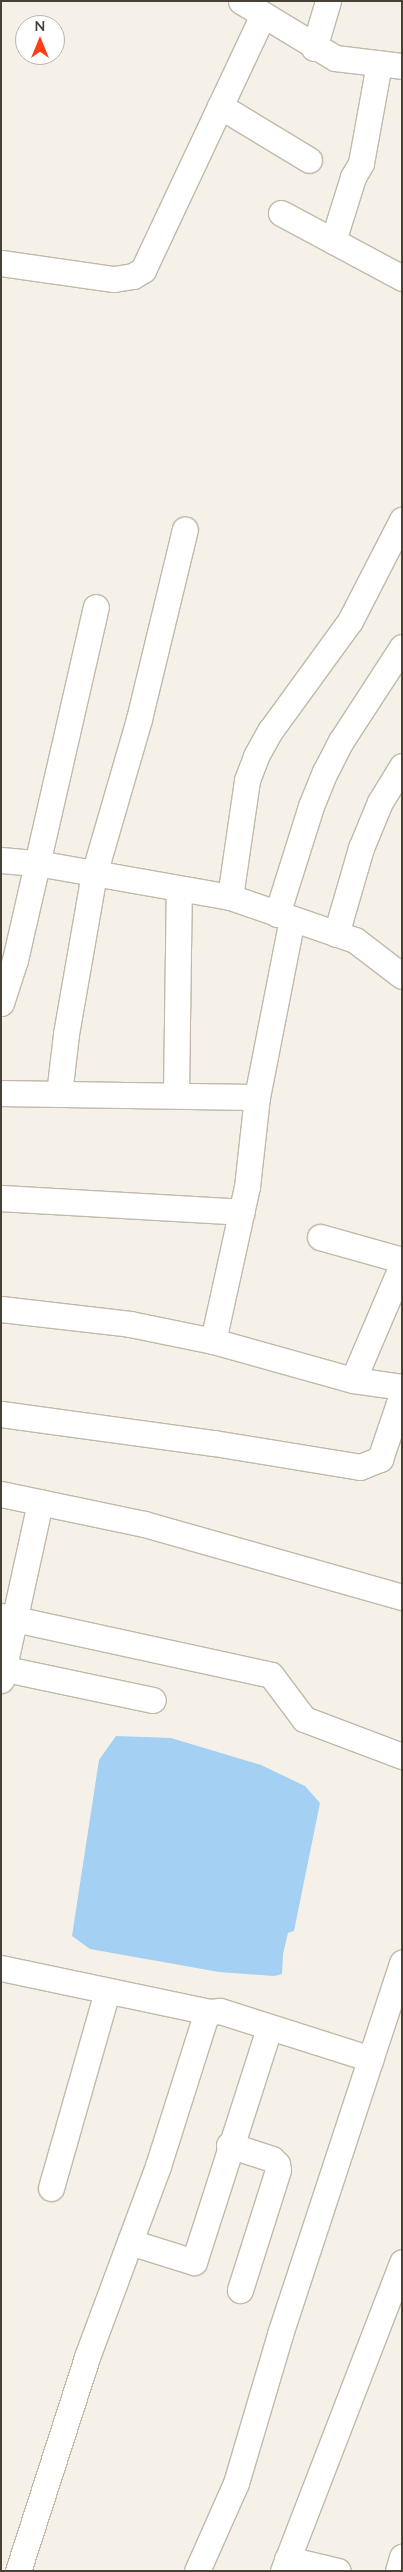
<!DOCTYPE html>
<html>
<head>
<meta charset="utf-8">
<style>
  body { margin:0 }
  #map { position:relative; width:403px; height:2572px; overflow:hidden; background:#f5f1e8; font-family:Lato,sans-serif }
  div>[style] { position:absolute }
  .water>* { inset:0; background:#a3d0f3 }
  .roads { filter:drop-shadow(1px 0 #c1b9aa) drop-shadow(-1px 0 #c1b9aa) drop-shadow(0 1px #c1b9aa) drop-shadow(0 -1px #c1b9aa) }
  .minor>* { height:25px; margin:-12.5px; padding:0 12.5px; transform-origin:12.5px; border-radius:12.5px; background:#fff }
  span { translate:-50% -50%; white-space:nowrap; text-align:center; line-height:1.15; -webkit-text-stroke:4.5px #fff; paint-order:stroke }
  .frame { position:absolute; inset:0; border:2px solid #484236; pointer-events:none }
  .north { position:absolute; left:15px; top:15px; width:50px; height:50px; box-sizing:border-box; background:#fff; border:1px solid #b6b3af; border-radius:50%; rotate:0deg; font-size:14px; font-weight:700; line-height:20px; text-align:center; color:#484236 }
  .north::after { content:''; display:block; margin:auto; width:18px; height:22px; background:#ff3e15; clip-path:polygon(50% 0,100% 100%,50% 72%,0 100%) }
</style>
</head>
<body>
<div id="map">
  <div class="water">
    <i style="clip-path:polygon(116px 1736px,171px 1738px,261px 1765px,305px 1786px,320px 1803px,294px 1931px,288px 1933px,283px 1954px,282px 1974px,274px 1976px,219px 1972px,90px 1949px,72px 1936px,99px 1760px)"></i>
  </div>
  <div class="roads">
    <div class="minor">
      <i style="left:241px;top:1px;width:110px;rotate:31.2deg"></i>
      <i style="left:335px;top:58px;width:67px;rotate:6.8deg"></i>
      <i style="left:314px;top:48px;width:49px;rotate:-73.4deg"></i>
      <i style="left:220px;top:106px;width:104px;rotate:31.2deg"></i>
      <i style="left:281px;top:213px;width:137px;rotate:28.2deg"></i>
      <i style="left:333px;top:241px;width:67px;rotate:-72.6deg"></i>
      <i style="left:353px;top:177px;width:16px;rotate:-60deg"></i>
      <i style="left:361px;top:163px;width:101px;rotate:-79.7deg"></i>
      <i style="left:1px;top:263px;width:114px;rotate:8.1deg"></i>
      <i style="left:114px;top:279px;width:19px;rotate:-9deg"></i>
      <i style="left:133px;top:276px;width:12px;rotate:-31deg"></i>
      <i style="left:143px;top:270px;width:282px;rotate:-64.8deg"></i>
      <i style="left:1px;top:860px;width:36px;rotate:5deg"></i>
      <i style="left:37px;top:863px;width:196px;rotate:10deg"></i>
      <i style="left:230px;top:897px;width:132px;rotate:19deg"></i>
      <i style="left:355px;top:940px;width:59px;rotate:37.5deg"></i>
      <i style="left:230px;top:897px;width:118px;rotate:-81.7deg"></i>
      <i style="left:247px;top:780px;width:26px;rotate:-69deg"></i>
      <i style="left:256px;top:756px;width:29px;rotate:-61deg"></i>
      <i style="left:270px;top:731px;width:136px;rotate:-54deg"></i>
      <i style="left:350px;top:621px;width:114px;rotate:-62.8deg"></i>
      <i style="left:277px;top:914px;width:113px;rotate:-72.5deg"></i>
      <i style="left:311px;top:806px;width:37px;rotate:-68deg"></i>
      <i style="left:325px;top:772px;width:35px;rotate:-63deg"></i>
      <i style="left:341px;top:741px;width:112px;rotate:-57deg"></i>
      <i style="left:336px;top:934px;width:90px;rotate:-73.8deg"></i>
      <i style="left:361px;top:848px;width:50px;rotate:-67.6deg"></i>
      <i style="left:380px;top:802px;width:42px;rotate:-58.6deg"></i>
      <i style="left:1px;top:1003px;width:45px;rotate:-72deg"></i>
      <i style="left:15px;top:960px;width:362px;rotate:-77.1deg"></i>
      <i style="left:1px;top:1093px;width:256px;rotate:0.9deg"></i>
      <i style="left:59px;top:1094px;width:60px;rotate:-83.3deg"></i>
      <i style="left:66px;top:1034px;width:162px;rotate:-80.1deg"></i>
      <i style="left:94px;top:874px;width:161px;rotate:-73.8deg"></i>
      <i style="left:139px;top:719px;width:195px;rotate:-76.4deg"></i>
      <i style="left:176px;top:1094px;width:205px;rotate:-89.2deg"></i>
      <i style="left:1px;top:1198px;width:241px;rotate:3.3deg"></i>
      <i style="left:320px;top:1237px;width:85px;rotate:15.7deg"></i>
      <i style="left:1px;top:1309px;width:130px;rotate:6.6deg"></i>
      <i style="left:130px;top:1324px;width:85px;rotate:11.6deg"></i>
      <i style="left:213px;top:1341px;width:145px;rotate:15.6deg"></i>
      <i style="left:353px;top:1380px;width:49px;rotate:8.1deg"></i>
      <i style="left:213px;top:1341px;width:158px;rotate:-77.6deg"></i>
      <i style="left:247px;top:1187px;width:91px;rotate:-83.7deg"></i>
      <i style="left:257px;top:1097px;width:181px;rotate:-78.9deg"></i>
      <i style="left:353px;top:1380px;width:125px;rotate:-66.9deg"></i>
      <i style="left:1px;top:1414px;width:215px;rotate:7.8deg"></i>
      <i style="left:214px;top:1443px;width:148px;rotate:9.3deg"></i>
      <i style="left:360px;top:1467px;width:22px;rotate:-22deg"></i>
      <i style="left:380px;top:1459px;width:69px;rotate:-71.3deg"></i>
      <i style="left:1px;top:1494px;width:146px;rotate:11.8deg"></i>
      <i style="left:144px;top:1524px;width:268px;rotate:15.8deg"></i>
      <i style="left:1px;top:1616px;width:276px;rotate:12.3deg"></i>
      <i style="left:271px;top:1675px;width:55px;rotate:53.1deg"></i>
      <i style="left:304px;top:1719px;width:105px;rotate:20.7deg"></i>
      <i style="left:1px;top:1668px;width:155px;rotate:11.9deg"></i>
      <i style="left:1px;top:1680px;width:182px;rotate:-77.6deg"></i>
      <i style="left:1px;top:1968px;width:213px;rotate:11.9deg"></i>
      <i style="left:229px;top:2145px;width:45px;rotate:18deg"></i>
      <i style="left:272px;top:2159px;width:7px;rotate:45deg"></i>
      <i style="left:277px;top:2164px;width:6px;rotate:81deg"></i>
      <i style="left:278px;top:2170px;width:126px;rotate:107.6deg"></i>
      <i style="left:51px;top:2188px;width:205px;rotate:-74.1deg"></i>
      <i style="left:130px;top:2242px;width:67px;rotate:17.4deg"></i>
      <i style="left:194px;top:2262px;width:246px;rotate:-72.2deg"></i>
      <i style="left:287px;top:2559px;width:52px;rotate:13.2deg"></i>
      <i style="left:18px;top:2571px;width:225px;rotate:-72.1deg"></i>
      <i style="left:87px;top:2357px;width:204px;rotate:-69.6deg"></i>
      <i style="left:158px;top:2166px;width:155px;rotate:-72.4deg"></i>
      <i style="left:205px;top:2018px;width:7px;rotate:-56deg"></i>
      <i style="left:209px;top:2012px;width:11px;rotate:-5deg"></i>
      <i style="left:220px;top:2011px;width:158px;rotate:17.6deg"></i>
      <i style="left:197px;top:2571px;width:96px;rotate:-66.1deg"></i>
      <i style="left:236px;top:2483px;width:155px;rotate:-73.5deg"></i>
      <i style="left:280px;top:2334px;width:391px;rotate:-71.8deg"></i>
      <i style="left:283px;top:2571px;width:331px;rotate:-68.9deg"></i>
      <i style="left:398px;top:2571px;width:15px;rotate:-74deg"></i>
    </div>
  </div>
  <div class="frame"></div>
  <div class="north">N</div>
</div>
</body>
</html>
